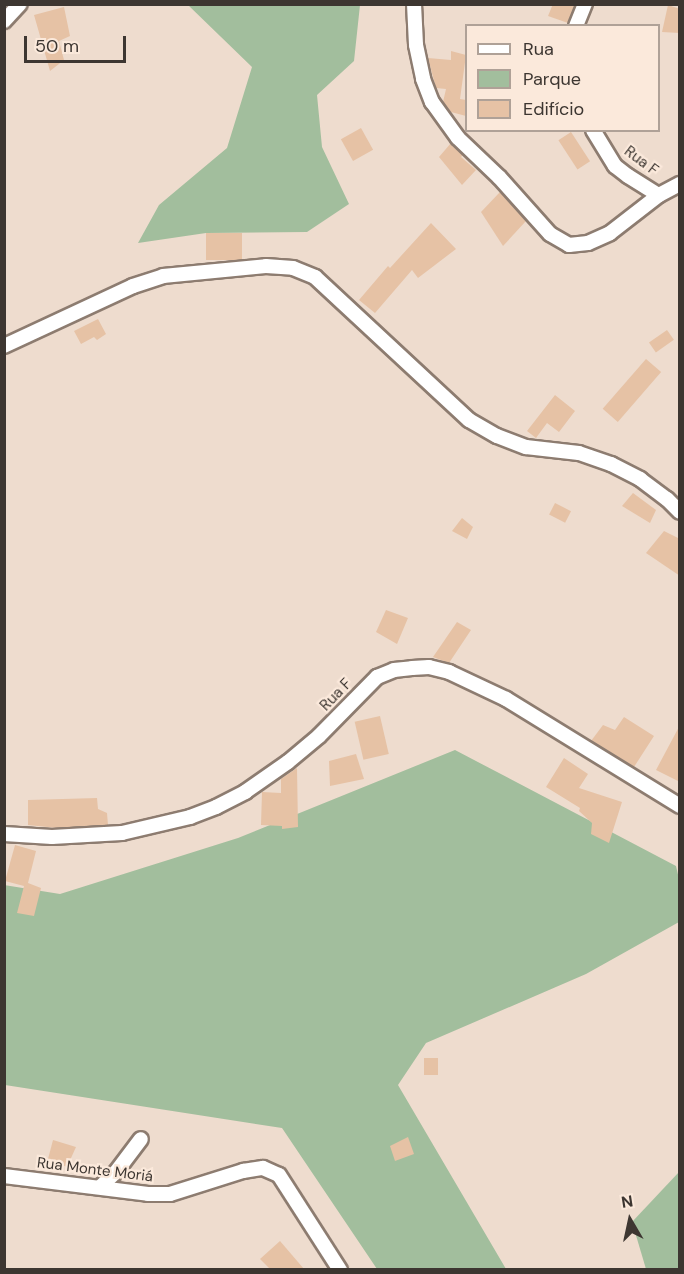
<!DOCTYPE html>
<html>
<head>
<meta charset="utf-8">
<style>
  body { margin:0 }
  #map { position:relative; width:684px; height:1274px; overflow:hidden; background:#eedcce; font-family:"DM Sans",sans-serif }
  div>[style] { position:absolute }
  .green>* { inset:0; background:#a2be9d }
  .building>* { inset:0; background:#e6c2a5; transform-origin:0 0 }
  .roads { filter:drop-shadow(2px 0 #8d7c70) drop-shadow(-2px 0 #8d7c70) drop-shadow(0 2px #8d7c70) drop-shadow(0 -2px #8d7c70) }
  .street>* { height:14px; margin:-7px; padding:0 7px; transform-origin:7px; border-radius:7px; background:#fff }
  span { translate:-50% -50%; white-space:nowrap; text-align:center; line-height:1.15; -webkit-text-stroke:4.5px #fbe9db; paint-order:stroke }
  .street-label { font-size:15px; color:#3d3631 }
  .frame { position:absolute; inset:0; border:6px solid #3d3631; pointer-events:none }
  .legend { position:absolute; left:465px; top:24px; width:195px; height:108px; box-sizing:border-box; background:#fbe9db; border:2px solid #afa197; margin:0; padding:8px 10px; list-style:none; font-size:18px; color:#3d3631 }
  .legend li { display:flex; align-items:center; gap:12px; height:30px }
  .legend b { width:30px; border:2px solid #afa197 }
  .north { position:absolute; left:600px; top:1190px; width:60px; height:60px; -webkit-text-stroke:4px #fbe9db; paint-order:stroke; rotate:351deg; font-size:16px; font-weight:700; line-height:24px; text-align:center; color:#3d3631 }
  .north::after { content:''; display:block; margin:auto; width:21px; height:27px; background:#3d3631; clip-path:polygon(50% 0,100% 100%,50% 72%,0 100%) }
  .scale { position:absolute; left:24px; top:36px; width:102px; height:27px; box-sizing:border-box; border:3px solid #3d3631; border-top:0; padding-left:8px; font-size:18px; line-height:21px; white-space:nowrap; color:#3d3631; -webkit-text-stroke:4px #fbe9db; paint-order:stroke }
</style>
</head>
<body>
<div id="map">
  <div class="green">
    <i style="clip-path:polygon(188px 5px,360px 5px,354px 61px,317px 95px,322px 147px,349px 204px,307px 232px,206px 233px,138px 243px,159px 205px,227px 148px,252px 67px)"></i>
    <i style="clip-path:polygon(455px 750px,676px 866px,679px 879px,679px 922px,586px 974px,426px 1043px,398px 1085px,506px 1269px,377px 1269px,282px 1128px,5px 1085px,4px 885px,60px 894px,238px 838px)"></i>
    <i style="clip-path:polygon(679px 1172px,679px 1269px,646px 1269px,632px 1222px)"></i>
  </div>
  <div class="building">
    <i style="clip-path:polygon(553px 4px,575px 4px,568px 23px,548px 16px)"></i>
    <i style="clip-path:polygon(668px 5px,680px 9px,680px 33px,662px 32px)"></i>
    <i style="clip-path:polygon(64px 7px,70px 36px,59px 41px,64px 60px,50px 71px,34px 15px)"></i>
    <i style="clip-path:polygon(451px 51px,466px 55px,460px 99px,466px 100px,466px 116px,451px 112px,443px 102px,446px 89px,436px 88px,428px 58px,451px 60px)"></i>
    <i style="left:361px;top:128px;width:25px;height:23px;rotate:61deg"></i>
    <i style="left:571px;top:132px;width:35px;height:15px;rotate:57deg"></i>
    <i style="clip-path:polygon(451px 143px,463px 155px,461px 157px,476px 170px,462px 185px,439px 157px)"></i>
    <i style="clip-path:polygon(500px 192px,526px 221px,503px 246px,481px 212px)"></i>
    <i style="clip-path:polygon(431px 223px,456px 249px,418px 278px,412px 270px,375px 313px,359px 300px,388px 266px,390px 268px)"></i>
    <i style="left:206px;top:233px;width:36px;height:27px"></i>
    <i style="clip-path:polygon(98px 319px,106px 334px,97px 340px,94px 337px,81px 344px,74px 331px)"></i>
    <i style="left:667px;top:330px;width:12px;height:22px;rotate:55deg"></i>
    <i style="left:646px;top:359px;width:20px;height:66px;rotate:41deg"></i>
    <i style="clip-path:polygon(555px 395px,575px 411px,559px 432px,547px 423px,536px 438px,527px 431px)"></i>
    <i style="clip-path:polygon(633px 493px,656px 510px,650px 523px,622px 506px)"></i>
    <i style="left:555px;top:503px;width:18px;height:13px;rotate:27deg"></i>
    <i style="clip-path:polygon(462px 518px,473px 527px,467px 539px,452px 531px)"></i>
    <i style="clip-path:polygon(664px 531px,680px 539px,680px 576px,646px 553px)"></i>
    <i style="clip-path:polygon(386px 610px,408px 618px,397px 644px,376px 632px)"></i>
    <i style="clip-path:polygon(457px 622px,471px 630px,449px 663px,433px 657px)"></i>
    <i style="left:380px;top:716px;width:39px;height:26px;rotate:77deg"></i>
    <i style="clip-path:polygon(624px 717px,654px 736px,634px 767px,591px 741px,603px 725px,615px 730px)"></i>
    <i style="clip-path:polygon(680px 725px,680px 782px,656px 770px)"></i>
    <i style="clip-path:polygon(356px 754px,364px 779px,330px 786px,329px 761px)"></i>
    <i style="clip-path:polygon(564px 758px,588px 774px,579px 788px,622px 802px,609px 843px,591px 834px,592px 823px,579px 811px,580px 808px,546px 787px)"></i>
    <i style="clip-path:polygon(297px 768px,298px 827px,282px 829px,282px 826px,261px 825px,262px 792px,281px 793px,281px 779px)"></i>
    <i style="clip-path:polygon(97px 798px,98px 809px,107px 813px,108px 825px,57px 828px,28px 825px,28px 800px)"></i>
    <i style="clip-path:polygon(15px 845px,36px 851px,28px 883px,41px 888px,34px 916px,17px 913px,24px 886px,5px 881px)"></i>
    <i style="left:424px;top:1058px;width:14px;height:17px"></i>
    <i style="clip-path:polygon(408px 1137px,414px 1154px,395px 1161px,390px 1146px)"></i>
    <i style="clip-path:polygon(53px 1140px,76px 1147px,67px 1167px,48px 1159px)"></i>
    <i style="clip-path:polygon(280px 1241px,304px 1269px,270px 1269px,260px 1259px)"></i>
  </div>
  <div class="roads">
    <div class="street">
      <i style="left:414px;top:4px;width:41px;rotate:87.2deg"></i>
      <i style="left:416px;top:45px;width:35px;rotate:78deg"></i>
      <i style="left:423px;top:79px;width:25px;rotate:69deg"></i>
      <i style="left:432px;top:102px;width:44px;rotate:54.2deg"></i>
      <i style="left:458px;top:138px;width:57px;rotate:43.6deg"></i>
      <i style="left:499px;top:177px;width:76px;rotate:48.2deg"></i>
      <i style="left:550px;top:234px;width:22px;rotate:30deg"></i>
      <i style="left:569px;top:245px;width:19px;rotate:-6deg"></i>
      <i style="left:588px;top:243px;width:24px;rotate:-24deg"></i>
      <i style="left:610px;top:233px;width:62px;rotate:-37.8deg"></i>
      <i style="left:4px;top:21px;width:23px;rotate:-47deg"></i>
      <i style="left:576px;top:26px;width:24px;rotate:-68deg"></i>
      <i style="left:593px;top:130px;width:42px;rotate:58.6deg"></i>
      <i style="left:615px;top:166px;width:16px;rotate:38deg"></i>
      <i style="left:628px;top:176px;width:36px;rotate:32deg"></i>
      <i style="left:659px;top:195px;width:24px;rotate:-28deg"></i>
      <i style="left:4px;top:346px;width:142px;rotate:-24.9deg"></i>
      <i style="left:133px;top:286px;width:32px;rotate:-18deg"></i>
      <i style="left:163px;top:276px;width:103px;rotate:-5.5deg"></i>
      <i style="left:266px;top:266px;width:27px;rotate:4deg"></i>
      <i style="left:293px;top:268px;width:24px;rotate:22deg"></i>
      <i style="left:315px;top:277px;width:210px;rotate:42.9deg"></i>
      <i style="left:469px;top:420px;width:32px;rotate:30deg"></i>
      <i style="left:497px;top:436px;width:31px;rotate:21deg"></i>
      <i style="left:526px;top:447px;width:53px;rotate:6.5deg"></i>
      <i style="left:579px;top:453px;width:34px;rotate:19deg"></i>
      <i style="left:611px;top:464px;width:33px;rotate:27deg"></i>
      <i style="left:640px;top:479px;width:34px;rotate:37deg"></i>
      <i style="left:667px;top:499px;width:18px;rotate:45deg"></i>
      <i style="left:4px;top:834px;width:48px;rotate:3.6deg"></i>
      <i style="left:52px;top:837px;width:70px;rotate:-3.3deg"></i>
      <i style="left:122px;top:833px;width:70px;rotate:-13.2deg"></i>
      <i style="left:190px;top:817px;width:28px;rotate:-21deg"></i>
      <i style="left:216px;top:807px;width:33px;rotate:-27deg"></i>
      <i style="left:245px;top:792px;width:52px;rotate:-34.9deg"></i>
      <i style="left:288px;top:762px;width:40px;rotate:-40deg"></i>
      <i style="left:319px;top:736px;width:83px;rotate:-45.5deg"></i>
      <i style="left:377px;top:677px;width:18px;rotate:-22deg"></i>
      <i style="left:394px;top:670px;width:18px;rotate:-6deg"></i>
      <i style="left:412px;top:668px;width:17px;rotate:-3deg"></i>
      <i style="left:429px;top:667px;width:21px;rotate:14deg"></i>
      <i style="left:449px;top:672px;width:63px;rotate:25.3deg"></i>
      <i style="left:506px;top:699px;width:204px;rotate:31.6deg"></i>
      <i style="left:4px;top:1176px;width:145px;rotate:7.1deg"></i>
      <i style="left:148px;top:1194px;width:22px"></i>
      <i style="left:170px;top:1194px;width:77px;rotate:-17.5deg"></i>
      <i style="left:243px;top:1171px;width:20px;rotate:-9deg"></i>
      <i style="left:263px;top:1168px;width:17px;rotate:24deg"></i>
      <i style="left:279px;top:1175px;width:113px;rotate:57.3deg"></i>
      <i style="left:100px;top:1187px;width:22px;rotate:-43deg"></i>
      <i style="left:116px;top:1172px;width:41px;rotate:-52.9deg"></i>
    </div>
  </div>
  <div class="street-label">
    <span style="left:641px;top:161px;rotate:37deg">Rua F</span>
    <span style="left:336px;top:695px;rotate:-46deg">Rua F</span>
    <span style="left:95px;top:1170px;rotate:7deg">Rua Monte Moriá</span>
  </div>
  <div class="frame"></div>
  <ul class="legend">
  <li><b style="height:8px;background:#fff"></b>Rua</li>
  <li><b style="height:16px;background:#a2be9d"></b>Parque</li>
  <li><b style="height:16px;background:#e6c2a5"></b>Edifício</li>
  </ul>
  <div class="north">N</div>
  <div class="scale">50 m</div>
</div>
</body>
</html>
